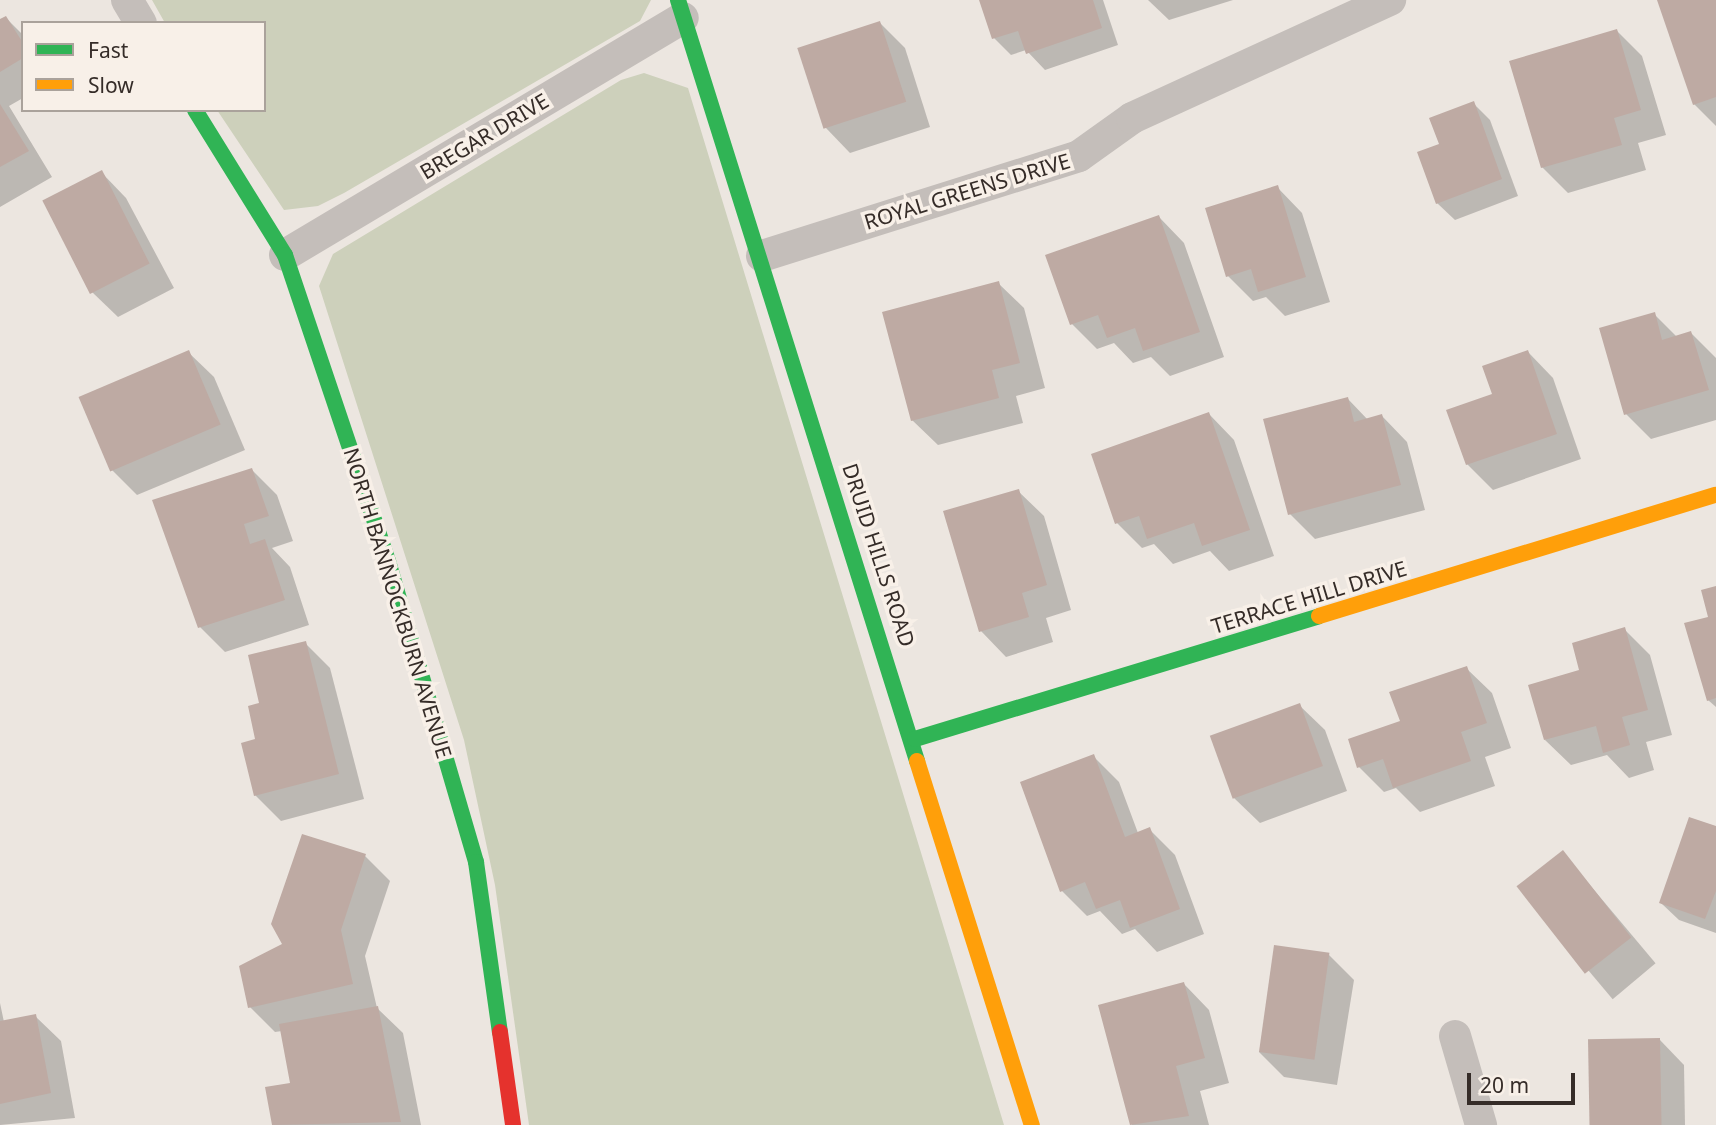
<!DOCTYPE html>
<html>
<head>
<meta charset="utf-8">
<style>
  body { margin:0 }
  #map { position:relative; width:1716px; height:1125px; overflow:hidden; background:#ece6e0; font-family:"Noto Sans",sans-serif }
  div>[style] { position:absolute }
  .green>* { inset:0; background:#cdd0bb }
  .shadow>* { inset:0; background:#0003; transform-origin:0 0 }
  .building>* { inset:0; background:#beaaa3; transform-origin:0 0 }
  .street>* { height:32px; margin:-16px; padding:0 16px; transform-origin:16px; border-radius:16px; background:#c4beba }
  .fast>* { height:16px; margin:-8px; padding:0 8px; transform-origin:8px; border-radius:8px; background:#30b455 }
  .slow>* { height:16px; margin:-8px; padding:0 8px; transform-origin:8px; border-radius:8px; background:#ff9f0a }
  .jam>* { height:16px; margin:-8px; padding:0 8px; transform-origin:8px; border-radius:8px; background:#e5322d }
  span { translate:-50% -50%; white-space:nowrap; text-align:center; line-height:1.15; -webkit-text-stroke:7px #f8f0e8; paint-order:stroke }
  .street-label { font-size:21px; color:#352c28 }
  .legend { position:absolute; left:21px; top:21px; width:245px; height:91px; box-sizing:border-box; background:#f8f0e8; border:2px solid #aaa29b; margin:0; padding:9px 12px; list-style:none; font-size:21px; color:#352c28 }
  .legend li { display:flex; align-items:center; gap:14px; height:35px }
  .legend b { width:35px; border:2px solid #aaa29b }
  .scale { position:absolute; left:1467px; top:1073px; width:108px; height:32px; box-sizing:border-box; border:4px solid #352c28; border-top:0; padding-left:9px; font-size:21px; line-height:24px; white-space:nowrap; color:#352c28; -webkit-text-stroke:5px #f8f0e8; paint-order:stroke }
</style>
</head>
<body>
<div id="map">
  <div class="green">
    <i style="clip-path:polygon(152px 0,651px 0,640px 21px,344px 193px,318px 206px,284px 210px,217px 110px,264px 110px,264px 23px,165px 23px)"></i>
    <i style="clip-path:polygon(644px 73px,688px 88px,1004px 1125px,529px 1125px,495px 885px,464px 740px,319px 286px,333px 254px,621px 80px)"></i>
  </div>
  <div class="shadow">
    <i style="clip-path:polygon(980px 0,1103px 0,1118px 45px,1045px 70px,1026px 50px,1011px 55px,994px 38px)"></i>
    <i style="clip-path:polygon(1148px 0,1233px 0,1169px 20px)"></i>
    <i style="clip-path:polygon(1663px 0,1716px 0,1716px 126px,1694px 104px)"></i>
    <i style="clip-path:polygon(6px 18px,23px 35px,23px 98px,9px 106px,52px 177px,0 207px,0 21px)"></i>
    <i style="clip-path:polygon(880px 23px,905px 48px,930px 127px,850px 153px,825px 127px)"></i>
    <i style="clip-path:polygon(1617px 31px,1642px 56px,1666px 135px,1638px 143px,1646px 170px,1568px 193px,1542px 167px)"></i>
    <i style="clip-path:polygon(1473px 103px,1490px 120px,1518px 196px,1455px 220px,1437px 203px,1441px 145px)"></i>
    <i style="clip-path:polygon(101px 172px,126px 198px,174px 288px,118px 317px,92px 292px)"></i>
    <i style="clip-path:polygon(1277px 187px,1302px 213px,1330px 302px,1285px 316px,1266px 297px,1253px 301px,1228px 276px)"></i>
    <i style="clip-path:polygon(1159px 217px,1184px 243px,1224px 357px,1170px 376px,1151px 357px,1133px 363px,1114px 343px,1097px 349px,1072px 324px)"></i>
    <i style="clip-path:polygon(998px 283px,1024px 308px,1045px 388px,1016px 396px,1023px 423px,938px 445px,912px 420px)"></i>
    <i style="clip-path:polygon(1654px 314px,1677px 337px,1691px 333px,1716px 358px,1716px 420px,1651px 439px,1626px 414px)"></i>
    <i style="clip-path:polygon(188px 352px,214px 377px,245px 450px,137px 495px,112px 470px)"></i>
    <i style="clip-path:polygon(1528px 352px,1553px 378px,1581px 459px,1493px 490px,1467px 464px)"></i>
    <i style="clip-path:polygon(1348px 399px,1368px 420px,1382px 416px,1407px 442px,1425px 510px,1315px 539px,1290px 514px)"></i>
    <i style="clip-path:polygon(1209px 414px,1234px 440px,1274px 556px,1229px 571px,1210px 551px,1173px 564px,1154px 544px,1142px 548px,1117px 523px)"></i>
    <i style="clip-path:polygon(252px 470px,277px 495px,293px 541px,272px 548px,290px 567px,309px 625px,225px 652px,200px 627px)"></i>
    <i style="clip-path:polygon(1018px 491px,1044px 516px,1071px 610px,1046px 618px,1053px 642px,1006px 657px,981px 631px)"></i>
    <i style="clip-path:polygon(1716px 588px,1716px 707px,1708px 700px)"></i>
    <i style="clip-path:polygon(1624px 629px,1650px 655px,1672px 735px,1646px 742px,1654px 770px,1629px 778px,1607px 755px,1571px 765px,1545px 740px,1581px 671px)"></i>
    <i style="clip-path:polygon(305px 643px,330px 668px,364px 799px,281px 821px,255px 795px,262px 705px)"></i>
    <i style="clip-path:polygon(1466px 668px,1492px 693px,1511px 748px,1485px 757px,1495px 786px,1420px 812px,1396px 788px,1384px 792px,1359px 767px)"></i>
    <i style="clip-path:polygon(1299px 705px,1325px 730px,1347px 791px,1260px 823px,1234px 798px)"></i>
    <i style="clip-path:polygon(1093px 756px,1119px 782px,1138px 833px,1149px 829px,1175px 855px,1204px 934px,1157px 952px,1135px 929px,1122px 934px,1100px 911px,1087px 916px,1062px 891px)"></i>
    <i style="clip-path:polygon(1716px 828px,1716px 933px,1679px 920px,1661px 903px)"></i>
    <i style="left:1563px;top:853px;width:144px;height:56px;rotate:50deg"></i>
    <i style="clip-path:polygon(365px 856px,390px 881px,365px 956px,377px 1008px,403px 1033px,421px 1125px,274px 1125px,267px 1088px,292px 1084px,282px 1031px,275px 1032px,250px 1007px,285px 944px)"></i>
    <i style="clip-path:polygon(1328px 954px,1354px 980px,1337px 1085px,1284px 1077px,1259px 1052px)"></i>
    <i style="clip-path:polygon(1184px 984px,1209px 1010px,1229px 1083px,1200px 1091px,1209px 1125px,1132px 1125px,1100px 1006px)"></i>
    <i style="clip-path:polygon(0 1003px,4px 1022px,35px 1016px,61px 1041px,75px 1118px,0 1125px)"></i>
    <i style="clip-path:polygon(1659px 1039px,1684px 1065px,1685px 1125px,1591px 1125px)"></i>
  </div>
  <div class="building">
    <i style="clip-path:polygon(979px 0,1093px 0,1102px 28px,1026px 54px,1018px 31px,992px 39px)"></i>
    <i style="clip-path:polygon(1657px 0,1716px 0,1716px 97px,1693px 105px)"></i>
    <i style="clip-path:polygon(6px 16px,23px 43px,23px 58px,0 72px,0 19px)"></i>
    <i style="left:880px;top:21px;width:85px;height:87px;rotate:72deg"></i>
    <i style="clip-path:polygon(1617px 29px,1641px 110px,1614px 118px,1622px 145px,1541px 168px,1509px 61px)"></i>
    <i style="clip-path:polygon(1474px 101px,1502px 179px,1436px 204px,1417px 152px,1439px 144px,1429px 118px)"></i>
    <i style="clip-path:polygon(0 104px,29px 151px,0 167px)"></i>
    <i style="left:102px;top:170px;width:105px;height:67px;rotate:63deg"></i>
    <i style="clip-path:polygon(1278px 185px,1306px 277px,1258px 292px,1251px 269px,1226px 277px,1205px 208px)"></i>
    <i style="clip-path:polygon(1159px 215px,1200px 332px,1143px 351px,1135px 328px,1107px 338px,1098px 315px,1070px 325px,1045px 255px)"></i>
    <i style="clip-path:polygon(999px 281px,1020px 363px,992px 370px,999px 398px,911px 421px,882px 312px)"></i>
    <i style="clip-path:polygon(1655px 312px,1662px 340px,1691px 331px,1709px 390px,1624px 415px,1599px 328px)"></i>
    <i style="left:189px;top:350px;width:81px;height:120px;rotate:67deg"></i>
    <i style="clip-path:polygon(1528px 350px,1557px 434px,1466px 465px,1446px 410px,1492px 394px,1482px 366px)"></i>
    <i style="clip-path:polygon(1348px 397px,1354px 422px,1382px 414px,1401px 485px,1288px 515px,1263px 419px)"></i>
    <i style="clip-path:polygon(1209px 412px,1250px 530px,1202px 546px,1194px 523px,1147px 539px,1139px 516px,1115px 524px,1091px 454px)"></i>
    <i style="clip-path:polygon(252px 468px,269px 516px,244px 524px,250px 544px,265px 539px,285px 600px,198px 628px,152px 500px)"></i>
    <i style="clip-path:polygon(1019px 489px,1047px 585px,1022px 593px,1029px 617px,979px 632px,943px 511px)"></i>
    <i style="clip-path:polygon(1716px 586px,1716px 698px,1707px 701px,1684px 623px,1708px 617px,1701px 590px)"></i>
    <i style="clip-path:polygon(1625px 627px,1648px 710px,1622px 717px,1630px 745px,1603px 753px,1596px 726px,1544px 740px,1528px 685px,1579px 670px,1572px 643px)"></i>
    <i style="clip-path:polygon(306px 641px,339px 774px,254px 796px,241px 743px,255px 739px,248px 706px,259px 703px,248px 655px)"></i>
    <i style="clip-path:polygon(1467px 666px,1487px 723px,1461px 732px,1471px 761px,1393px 788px,1383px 759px,1357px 768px,1348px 739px,1400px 721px,1389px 692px)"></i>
    <i style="left:1300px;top:703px;width:67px;height:96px;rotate:70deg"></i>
    <i style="clip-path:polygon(1094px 754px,1125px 837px,1150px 827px,1180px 909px,1130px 928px,1120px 900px,1096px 909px,1085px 882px,1060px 892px,1020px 782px)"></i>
    <i style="clip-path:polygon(1689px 817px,1716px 826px,1716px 891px,1705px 919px,1659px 903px)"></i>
    <i style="clip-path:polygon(302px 834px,366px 854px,341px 930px,353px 984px,248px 1008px,239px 966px,282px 944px,271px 924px)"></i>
    <i style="left:1563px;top:850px;width:111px;height:59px;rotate:52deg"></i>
    <i style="left:1274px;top:945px;width:56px;height:108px;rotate:8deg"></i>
    <i style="clip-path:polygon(1184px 982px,1205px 1058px,1176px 1066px,1189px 1116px,1130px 1125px,1098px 1005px)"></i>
    <i style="clip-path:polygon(378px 1006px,401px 1122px,272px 1125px,265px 1087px,290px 1083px,279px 1024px)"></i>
    <i style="clip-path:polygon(36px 1014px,51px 1093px,0 1104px,0 1021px)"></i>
    <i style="left:1660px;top:1038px;width:87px;height:72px;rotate:89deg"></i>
  </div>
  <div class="street">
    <i style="left:127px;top:0;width:27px;rotate:59deg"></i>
    <i style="left:285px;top:255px;width:463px;rotate:-30.8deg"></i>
    <i style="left:762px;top:256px;width:332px;rotate:-17.5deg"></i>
    <i style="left:1079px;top:156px;width:65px;rotate:-35.6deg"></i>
    <i style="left:1132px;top:118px;width:284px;rotate:-24.6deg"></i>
    <i style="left:1455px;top:1036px;width:93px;rotate:73.7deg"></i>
  </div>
  <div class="fast">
    <i style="left:678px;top:0;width:798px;rotate:72.56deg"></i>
    <i style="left:195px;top:110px;width:171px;rotate:58.2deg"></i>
    <i style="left:285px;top:255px;width:323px;rotate:71.4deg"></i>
    <i style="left:388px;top:561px;width:314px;rotate:73.7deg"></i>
    <i style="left:476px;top:862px;width:172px;rotate:82deg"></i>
    <i style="left:915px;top:739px;width:422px;rotate:-16.9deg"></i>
  </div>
  <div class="slow">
    <i style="left:1319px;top:616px;width:415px;rotate:-17deg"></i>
    <i style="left:917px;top:761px;width:382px;rotate:72.5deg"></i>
  </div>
  <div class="jam">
    <i style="left:500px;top:1032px;width:94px;rotate:82deg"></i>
  </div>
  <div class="street-label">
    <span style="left:484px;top:136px;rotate:-31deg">BREGAR DRIVE</span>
    <span style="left:967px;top:191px;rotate:-17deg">ROYAL GREENS DRIVE</span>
    <span style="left:879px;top:555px;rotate:72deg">DRUID HILLS ROAD</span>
    <span style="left:1309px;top:597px;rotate:-17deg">TERRACE HILL DRIVE</span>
    <span style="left:398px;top:603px;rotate:73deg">NORTH BANNOCKBURN AVENUE</span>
  </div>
  <ul class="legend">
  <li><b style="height:9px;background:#30b455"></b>Fast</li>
  <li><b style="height:9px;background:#ff9f0a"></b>Slow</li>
  </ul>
  <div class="scale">20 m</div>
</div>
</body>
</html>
